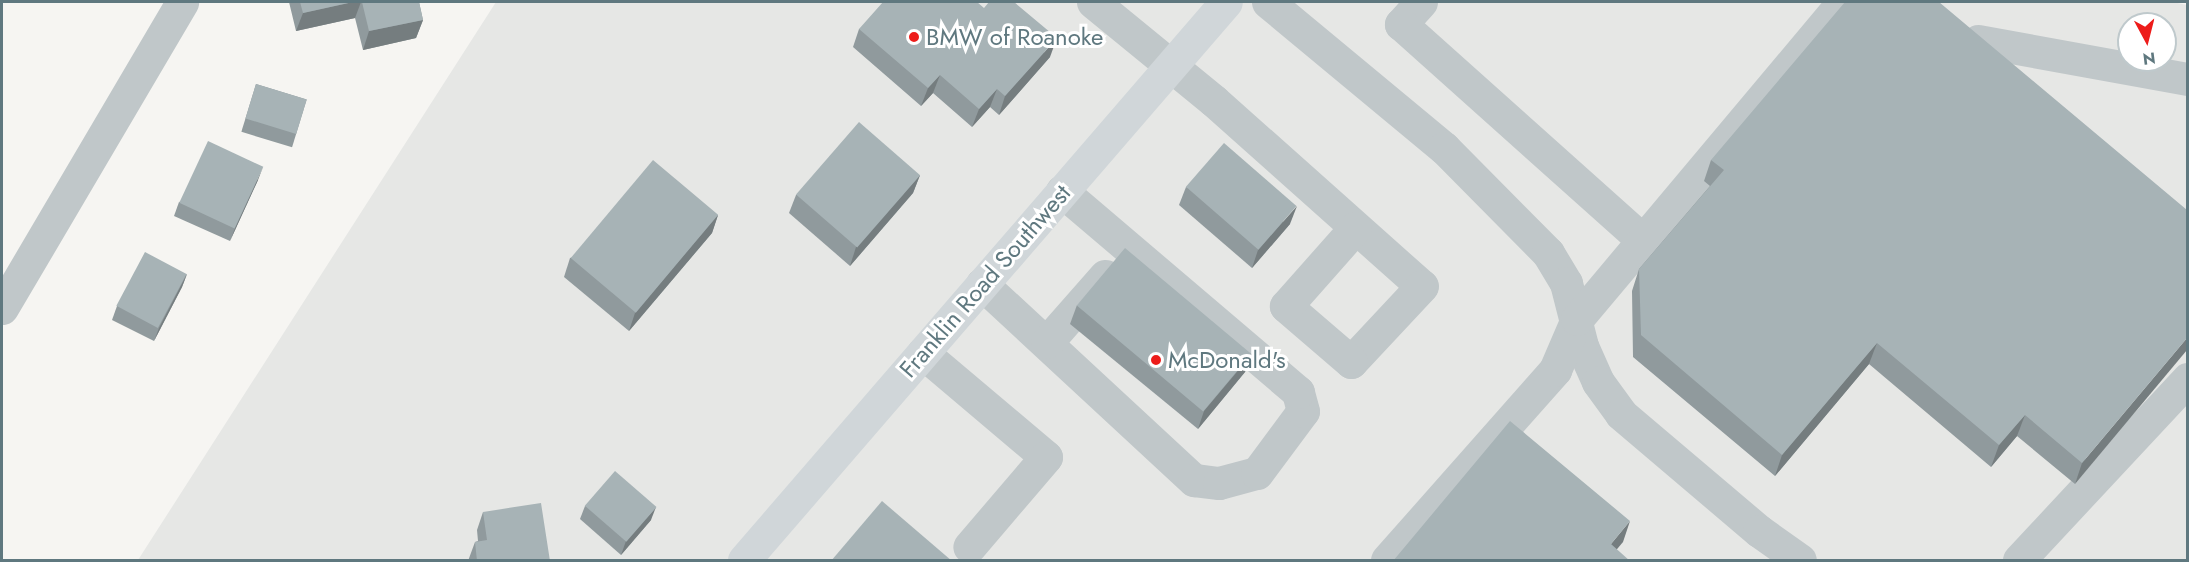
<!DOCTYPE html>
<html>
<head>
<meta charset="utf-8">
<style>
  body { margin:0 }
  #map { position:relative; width:2189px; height:562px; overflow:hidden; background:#f6f5f2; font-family:Jost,sans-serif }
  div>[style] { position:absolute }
  .built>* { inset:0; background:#e6e7e5 }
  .minor>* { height:33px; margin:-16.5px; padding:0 16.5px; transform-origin:16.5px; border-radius:16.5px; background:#c0c7c9 }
  .major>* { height:33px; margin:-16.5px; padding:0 16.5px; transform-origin:16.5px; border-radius:16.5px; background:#d0d6d9 }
  .wall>* { inset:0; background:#909a9d; transform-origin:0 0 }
  .shaded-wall>* { inset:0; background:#757d7f }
  .building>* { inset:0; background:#a7b3b6; transform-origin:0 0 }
  .dots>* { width:16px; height:16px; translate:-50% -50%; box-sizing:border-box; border:3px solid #fff; border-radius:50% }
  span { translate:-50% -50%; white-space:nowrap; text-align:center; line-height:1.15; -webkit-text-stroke:6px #fff; paint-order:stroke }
  .poi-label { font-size:24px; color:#5f787f }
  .left { translate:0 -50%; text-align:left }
  .street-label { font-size:24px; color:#5f787f }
  .frame { position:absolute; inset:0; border:3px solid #5f787f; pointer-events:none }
  .north { position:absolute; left:2117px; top:12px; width:60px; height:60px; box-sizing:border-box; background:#fff; border:2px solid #bfc9cc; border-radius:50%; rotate:173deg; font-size:16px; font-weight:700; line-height:24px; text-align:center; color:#5f787f }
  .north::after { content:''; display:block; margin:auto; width:21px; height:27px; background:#ed1c1a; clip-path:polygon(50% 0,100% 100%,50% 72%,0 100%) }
</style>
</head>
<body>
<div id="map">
  <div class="built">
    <i style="clip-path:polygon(evenodd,496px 2px,2173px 2px,2187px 5px,2187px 560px,138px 560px,496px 2px,2129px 24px,2165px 24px,2165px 60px,2129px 60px,2129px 24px)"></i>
  </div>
  <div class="minor">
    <i style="left:1093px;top:2px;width:156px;rotate:39.3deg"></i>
    <i style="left:1214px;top:101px;width:278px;rotate:41.7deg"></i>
    <i style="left:1422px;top:286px;width:104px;rotate:133.1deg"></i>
    <i style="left:1351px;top:362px;width:86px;rotate:-139.3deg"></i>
    <i style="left:1286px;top:306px;width:104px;rotate:-48.5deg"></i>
    <i style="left:1268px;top:2px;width:229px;rotate:39.7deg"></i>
    <i style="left:1444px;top:148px;width:148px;rotate:45.3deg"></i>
    <i style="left:1548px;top:253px;width:35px;rotate:59deg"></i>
    <i style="left:1566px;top:283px;width:65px;rotate:75.7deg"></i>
    <i style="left:1582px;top:346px;width:39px;rotate:66deg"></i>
    <i style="left:1598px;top:382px;width:39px;rotate:54deg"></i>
    <i style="left:1621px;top:414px;width:181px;rotate:40.3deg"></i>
    <i style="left:1759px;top:531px;width:50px;rotate:35.3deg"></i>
    <i style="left:1421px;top:2px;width:30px;rotate:132deg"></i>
    <i style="left:1401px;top:24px;width:324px;rotate:41.8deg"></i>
    <i style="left:1978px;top:41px;width:213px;rotate:10.3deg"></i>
    <i style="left:982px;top:284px;width:289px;rotate:42.8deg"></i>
    <i style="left:1194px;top:480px;width:25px;rotate:7deg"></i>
    <i style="left:1219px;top:483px;width:39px;rotate:-15deg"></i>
    <i style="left:1257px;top:473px;width:77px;rotate:-53.4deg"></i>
    <i style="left:1303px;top:411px;width:20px;rotate:-105deg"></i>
    <i style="left:1298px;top:392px;width:310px;rotate:-139.6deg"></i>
    <i style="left:2px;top:308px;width:355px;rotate:-59.5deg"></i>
    <i style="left:1047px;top:342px;width:88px;rotate:-48.7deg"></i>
    <i style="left:923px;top:353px;width:161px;rotate:40.2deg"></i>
    <i style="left:1046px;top:457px;width:118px;rotate:130.5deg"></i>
    <i style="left:1387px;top:560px;width:254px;rotate:-48.5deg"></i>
    <i style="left:1555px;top:370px;width:56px;rotate:-66.7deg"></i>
    <i style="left:1577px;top:319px;width:414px;rotate:-50deg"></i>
    <i style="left:2019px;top:560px;width:248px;rotate:-47deg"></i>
  </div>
  <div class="major">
    <i style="left:744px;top:560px;width:737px;rotate:-49.18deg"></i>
  </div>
  <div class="wall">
    <i style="clip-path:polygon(289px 2px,419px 2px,423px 20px,416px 38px,363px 50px,355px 18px,296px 31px)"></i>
    <i style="clip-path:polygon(984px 8px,1050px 57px,999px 115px,990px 107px,972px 127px,933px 93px,921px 106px,853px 47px,859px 29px)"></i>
    <i style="left:256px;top:84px;width:53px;height:50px;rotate:17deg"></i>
    <i style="clip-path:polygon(1711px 160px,2187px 210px,2075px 484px,2017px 436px,1991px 467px,1869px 364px,1775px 476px,1633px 357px,1632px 291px,1639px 269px,1710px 186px,1704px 181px)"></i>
    <i style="clip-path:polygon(920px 175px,913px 193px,850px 266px,789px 213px,796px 195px)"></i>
    <i style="clip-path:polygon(258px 180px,230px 241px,174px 216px,179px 202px)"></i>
    <i style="clip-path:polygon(1186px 187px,1290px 224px,1252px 268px,1179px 205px)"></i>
    <i style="clip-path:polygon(718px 215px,712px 233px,629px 331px,564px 277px,570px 258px)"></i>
    <i style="clip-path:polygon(187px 274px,182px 287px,154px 341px,112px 320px,117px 306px)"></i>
    <i style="clip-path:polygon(1077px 305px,1252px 354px,1245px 372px,1198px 429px,1070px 324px)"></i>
    <i style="clip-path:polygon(585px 506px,651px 520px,621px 555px,580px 519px)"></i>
    <i style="clip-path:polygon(483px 512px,550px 561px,468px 561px,475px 542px,478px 541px,477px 530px)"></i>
  </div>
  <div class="shaded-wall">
    <i style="clip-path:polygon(353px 2px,361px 2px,355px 18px,296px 31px,303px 13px)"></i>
    <i style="clip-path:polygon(423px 20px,416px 38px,363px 50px,369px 31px)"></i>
    <i style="clip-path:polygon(1057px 38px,1050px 57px,999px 115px,1005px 96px)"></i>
    <i style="clip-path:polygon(940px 75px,933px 93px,921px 106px,928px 88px)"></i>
    <i style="clip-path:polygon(997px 89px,990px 107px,972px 127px,979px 109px)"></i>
    <i style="clip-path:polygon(263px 167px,258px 180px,230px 241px,235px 228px)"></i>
    <i style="clip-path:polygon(920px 175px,913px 193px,850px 266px,856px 247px)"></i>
    <i style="clip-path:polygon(1297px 206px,1290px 224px,1252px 268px,1258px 250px)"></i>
    <i style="clip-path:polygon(718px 215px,712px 233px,629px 331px,635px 313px)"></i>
    <i style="clip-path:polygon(187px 274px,182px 287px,154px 341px,159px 328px)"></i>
    <i style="clip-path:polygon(2187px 338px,2187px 350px,2075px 484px,2082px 463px)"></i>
    <i style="clip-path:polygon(1877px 343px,1869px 364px,1775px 476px,1782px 455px)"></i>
    <i style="clip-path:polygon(1252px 354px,1245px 372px,1198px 429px,1204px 411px)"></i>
    <i style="clip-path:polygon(2025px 415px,2017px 436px,1991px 467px,1999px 445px)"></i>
    <i style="clip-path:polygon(656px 507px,651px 520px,621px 555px,626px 541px)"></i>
    <i style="clip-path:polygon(1630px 521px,1623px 542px,1607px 561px,1611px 544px)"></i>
  </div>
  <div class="building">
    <i style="clip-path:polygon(300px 2px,353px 2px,303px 13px)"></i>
    <i style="clip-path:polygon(362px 2px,419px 2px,423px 20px,369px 31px)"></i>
    <i style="clip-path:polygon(883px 2px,977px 2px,984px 8px,989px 2px,1014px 2px,1057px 38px,1005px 96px,997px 89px,979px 109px,940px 75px,928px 88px,859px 29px)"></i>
    <i style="clip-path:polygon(1845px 2px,1939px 2px,2187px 210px,2187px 338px,2082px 463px,2025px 415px,1999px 445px,1877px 343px,1782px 455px,1641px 335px,1639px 269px,1724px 170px,1711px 160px)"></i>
    <i style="left:256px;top:84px;width:53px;height:36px;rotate:17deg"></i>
    <i style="left:859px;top:122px;width:81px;height:96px;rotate:41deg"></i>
    <i style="left:208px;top:141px;width:61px;height:68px;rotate:25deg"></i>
    <i style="left:1224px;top:143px;width:96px;height:58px;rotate:41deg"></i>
    <i style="left:653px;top:160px;width:85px;height:128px;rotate:40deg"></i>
    <i style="left:1125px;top:248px;width:165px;height:75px;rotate:40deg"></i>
    <i style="left:145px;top:252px;width:47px;height:61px;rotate:28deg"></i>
    <i style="clip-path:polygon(1510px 421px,1630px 521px,1611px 544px,1630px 561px,1393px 561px)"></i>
    <i style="left:615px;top:471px;width:55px;height:46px;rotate:41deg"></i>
    <i style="clip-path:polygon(882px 501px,952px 561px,831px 561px)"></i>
    <i style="clip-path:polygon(541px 503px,550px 561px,477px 561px,475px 542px,487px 540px,483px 512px)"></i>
  </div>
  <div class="dots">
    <i style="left:914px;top:37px;background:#ed1c1a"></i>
    <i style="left:1156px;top:360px;background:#ed1c1a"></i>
  </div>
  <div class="poi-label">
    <span class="left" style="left:926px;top:37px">BMW of Roanoke</span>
    <span class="left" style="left:1168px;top:360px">McDonald's</span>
  </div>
  <div class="street-label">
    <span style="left:985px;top:281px;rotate:-49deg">Franklin Road Southwest</span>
  </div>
  <div class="frame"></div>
  <div class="north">N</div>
</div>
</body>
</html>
